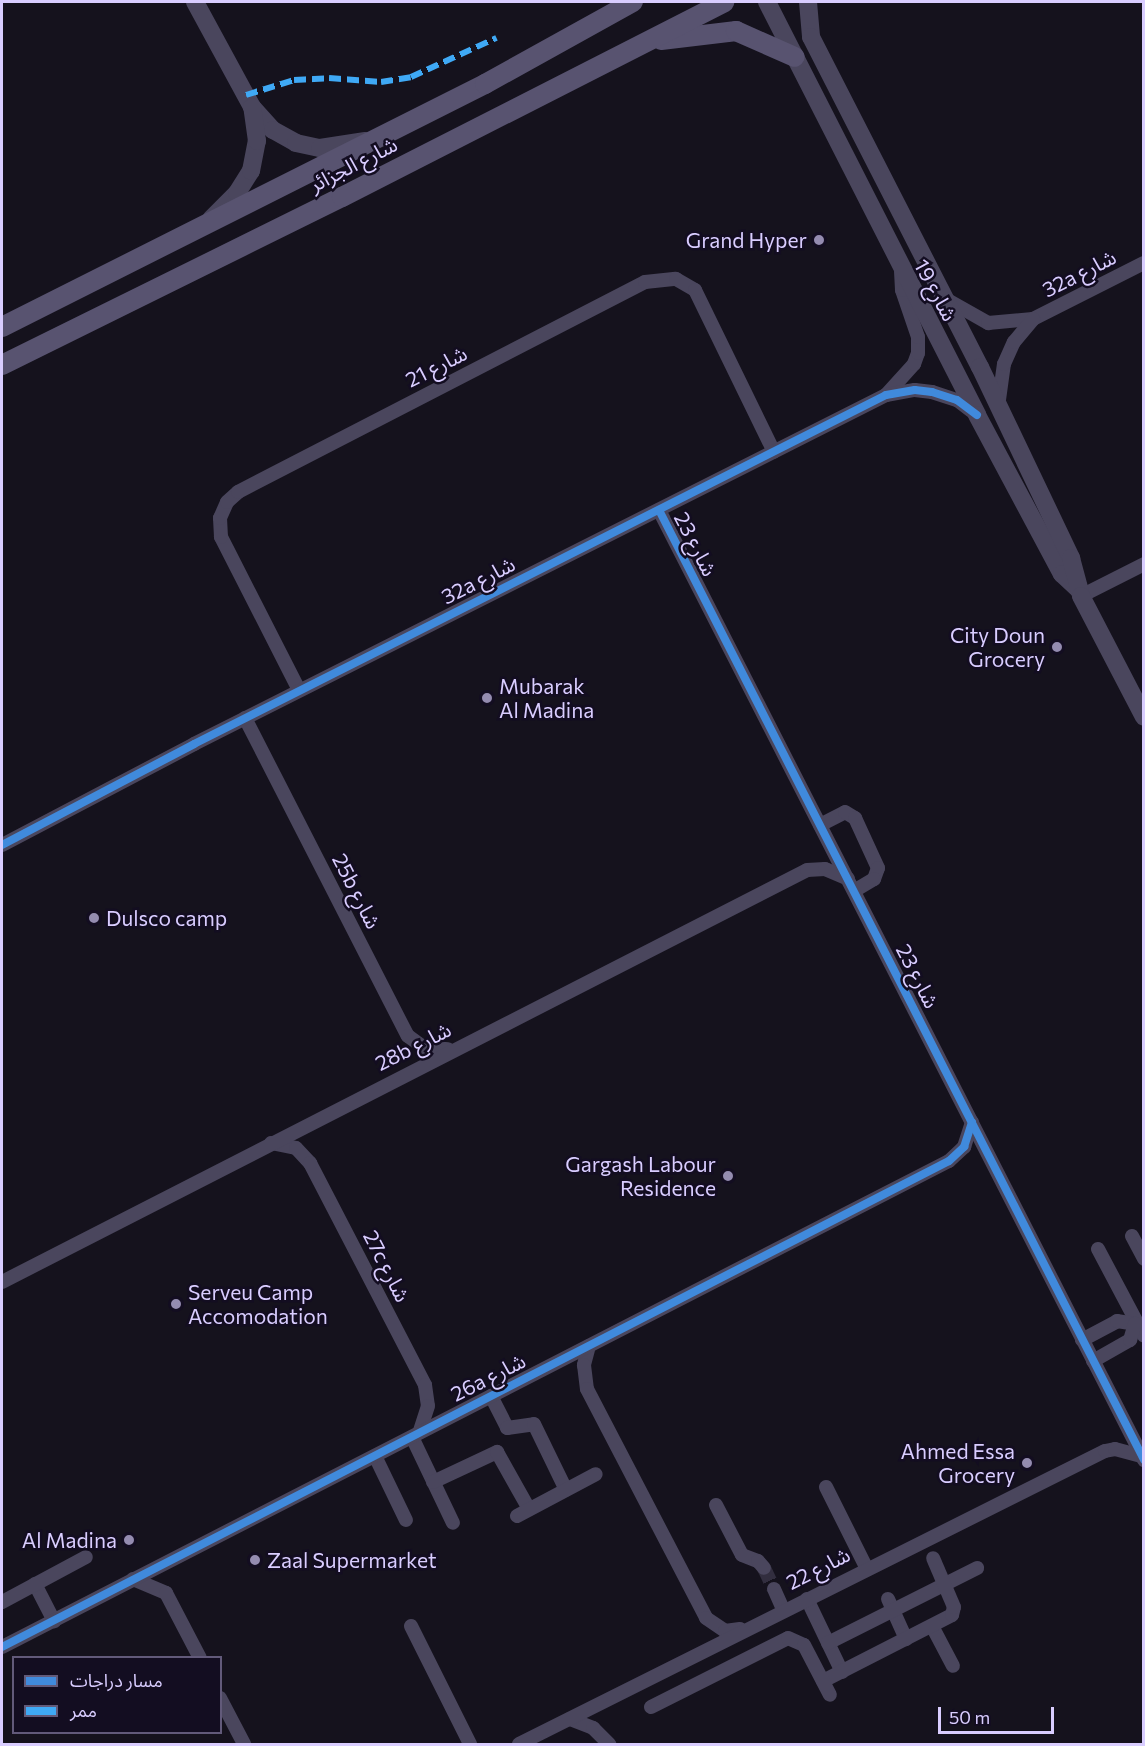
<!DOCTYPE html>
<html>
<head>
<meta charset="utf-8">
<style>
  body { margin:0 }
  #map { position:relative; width:1145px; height:1746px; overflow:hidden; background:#15121d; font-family:Commissioner,"Noto Sans Arabic",sans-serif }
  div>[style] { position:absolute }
  .minor-tunnel>* { height:14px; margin-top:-7px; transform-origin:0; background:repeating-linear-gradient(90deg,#322e3f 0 14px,transparent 0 21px) }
  .minor>* { height:14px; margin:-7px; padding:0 7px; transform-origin:7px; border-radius:7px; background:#4a465d }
  .tertiary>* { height:18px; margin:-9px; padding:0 9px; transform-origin:9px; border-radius:9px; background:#4a465d }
  .secondary>* { height:20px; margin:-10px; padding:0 10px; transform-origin:10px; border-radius:10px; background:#585370 }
  .quiet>* { height:6px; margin-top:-3px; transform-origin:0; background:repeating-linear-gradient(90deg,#3fa9f5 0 12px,transparent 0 18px) }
  .cycleway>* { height:8px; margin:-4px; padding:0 4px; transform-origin:4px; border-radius:4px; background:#408adc }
  .dots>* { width:16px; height:16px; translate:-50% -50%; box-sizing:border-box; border:3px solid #130d21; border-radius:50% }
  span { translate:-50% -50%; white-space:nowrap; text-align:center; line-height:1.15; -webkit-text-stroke:5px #130d21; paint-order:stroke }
  .street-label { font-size:21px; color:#d9cdff }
  .poi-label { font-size:21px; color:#d9cdff }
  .right { translate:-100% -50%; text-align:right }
  .left { translate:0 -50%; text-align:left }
  .frame { position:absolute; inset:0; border:3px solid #d9cdff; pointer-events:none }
  .legend { position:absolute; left:12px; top:1656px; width:210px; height:78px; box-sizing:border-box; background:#130d21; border:2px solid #625a7a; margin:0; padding:8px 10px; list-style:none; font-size:18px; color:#d9cdff }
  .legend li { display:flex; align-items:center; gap:12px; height:30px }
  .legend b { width:30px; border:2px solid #625a7a }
  .scale { position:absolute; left:938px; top:1707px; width:116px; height:27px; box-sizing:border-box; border:3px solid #d9cdff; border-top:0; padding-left:8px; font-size:18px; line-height:21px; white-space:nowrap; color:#d9cdff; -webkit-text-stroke:4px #130d21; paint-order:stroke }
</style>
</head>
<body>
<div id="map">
  <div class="minor-tunnel">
    <i style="left:764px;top:1568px;width:23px;rotate:65deg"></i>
  </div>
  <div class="minor">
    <i style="left:944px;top:298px;width:51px;rotate:29.6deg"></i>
    <i style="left:988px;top:323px;width:45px;rotate:-5.1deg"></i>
    <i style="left:1033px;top:319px;width:124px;rotate:-26.8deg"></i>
    <i style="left:886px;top:395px;width:42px;rotate:-47.9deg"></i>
    <i style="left:914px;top:364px;width:12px;rotate:-70deg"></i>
    <i style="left:918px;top:353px;width:16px;rotate:-90deg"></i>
    <i style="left:918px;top:337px;width:50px;rotate:-108.8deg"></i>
    <i style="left:902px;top:290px;width:18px;rotate:-93deg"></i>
    <i style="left:998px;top:407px;width:43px;rotate:-82.1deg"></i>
    <i style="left:1004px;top:364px;width:24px;rotate:-66deg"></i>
    <i style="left:1014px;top:342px;width:30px;rotate:-50deg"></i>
    <i style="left:659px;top:510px;width:1067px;rotate:62.95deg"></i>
    <i style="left:1081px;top:596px;width:71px;rotate:-26.9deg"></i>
    <i style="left:299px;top:690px;width:172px;rotate:-117deg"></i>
    <i style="left:221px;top:537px;width:19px;rotate:-93deg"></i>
    <i style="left:220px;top:518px;width:17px;rotate:-66deg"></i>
    <i style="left:227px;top:502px;width:15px;rotate:-42deg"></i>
    <i style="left:238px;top:492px;width:458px;rotate:-27.3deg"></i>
    <i style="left:645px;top:282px;width:31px;rotate:-6deg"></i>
    <i style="left:676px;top:279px;width:22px;rotate:30deg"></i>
    <i style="left:695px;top:290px;width:180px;rotate:64deg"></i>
    <i style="left:245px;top:718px;width:357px;rotate:62.9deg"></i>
    <i style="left:408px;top:1036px;width:19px;rotate:36deg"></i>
    <i style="left:423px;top:1047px;width:25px;rotate:5deg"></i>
    <i style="left:820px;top:825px;width:28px;rotate:-27deg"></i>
    <i style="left:845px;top:812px;width:12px;rotate:31deg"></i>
    <i style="left:855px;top:818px;width:55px;rotate:65.3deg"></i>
    <i style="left:878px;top:868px;width:12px;rotate:110deg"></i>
    <i style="left:874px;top:879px;width:23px;rotate:149deg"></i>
    <i style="left:2px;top:845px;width:217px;rotate:-27.7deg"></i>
    <i style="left:194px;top:744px;width:775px;rotate:-26.76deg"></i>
    <i style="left:886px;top:395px;width:29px;rotate:-10deg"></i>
    <i style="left:915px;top:390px;width:17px;rotate:7deg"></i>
    <i style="left:932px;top:392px;width:26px;rotate:18deg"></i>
    <i style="left:957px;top:400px;width:21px;rotate:37deg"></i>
    <i style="left:271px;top:1143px;width:25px;rotate:11deg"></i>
    <i style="left:296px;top:1148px;width:21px;rotate:47deg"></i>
    <i style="left:310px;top:1163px;width:250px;rotate:62.6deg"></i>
    <i style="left:425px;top:1385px;width:21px;rotate:82deg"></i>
    <i style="left:428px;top:1406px;width:28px;rotate:108deg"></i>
    <i style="left:1132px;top:1236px;width:26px;rotate:62deg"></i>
    <i style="left:1098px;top:1249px;width:98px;rotate:62.1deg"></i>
    <i style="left:2px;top:1282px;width:904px;rotate:-27.1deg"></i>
    <i style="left:807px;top:870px;width:18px;rotate:-3deg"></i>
    <i style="left:825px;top:869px;width:25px;rotate:23deg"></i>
    <i style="left:1082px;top:1340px;width:40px;rotate:-28deg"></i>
    <i style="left:1117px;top:1321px;width:18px;rotate:9deg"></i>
    <i style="left:589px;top:1346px;width:20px;rotate:105deg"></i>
    <i style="left:584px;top:1365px;width:24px;rotate:83deg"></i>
    <i style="left:587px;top:1389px;width:258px;rotate:62.5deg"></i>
    <i style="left:706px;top:1618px;width:23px;rotate:34deg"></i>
    <i style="left:725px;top:1631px;width:15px;rotate:-8deg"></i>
    <i style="left:1093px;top:1361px;width:43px;rotate:-29.6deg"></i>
    <i style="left:1130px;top:1340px;width:17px;rotate:-73deg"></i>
    <i style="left:491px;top:1396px;width:36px;rotate:63deg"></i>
    <i style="left:507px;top:1428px;width:27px;rotate:-8deg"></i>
    <i style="left:534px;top:1424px;width:73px;rotate:64.1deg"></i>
    <i style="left:412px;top:1437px;width:95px;rotate:64.5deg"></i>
    <i style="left:375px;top:1456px;width:71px;rotate:64.2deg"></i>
    <i style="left:433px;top:1482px;width:71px;rotate:-25.1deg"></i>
    <i style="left:497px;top:1452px;width:65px;rotate:60.7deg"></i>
    <i style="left:826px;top:1487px;width:92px;rotate:63.4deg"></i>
    <i style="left:716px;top:1505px;width:56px;rotate:62.5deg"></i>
    <i style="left:742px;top:1555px;width:17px;rotate:21deg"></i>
    <i style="left:758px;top:1561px;width:9px;rotate:49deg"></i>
    <i style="left:517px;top:1516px;width:89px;rotate:-28deg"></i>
    <i style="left:133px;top:1579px;width:36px;rotate:23deg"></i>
    <i style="left:166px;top:1593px;width:73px;rotate:62.4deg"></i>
    <i style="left:35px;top:1584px;width:42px;rotate:62.8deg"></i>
    <i style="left:774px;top:1589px;width:24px;rotate:66deg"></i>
    <i style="left:807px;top:1599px;width:81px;rotate:64.4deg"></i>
    <i style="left:888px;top:1599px;width:44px;rotate:65.8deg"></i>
    <i style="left:2px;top:1602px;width:95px;rotate:-28.2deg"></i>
    <i style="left:411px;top:1626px;width:132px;rotate:63.4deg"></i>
    <i style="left:932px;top:1626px;width:45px;rotate:62.3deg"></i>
    <i style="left:828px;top:1643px;width:167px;rotate:-26.7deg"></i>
    <i style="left:2px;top:1647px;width:1064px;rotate:-27.17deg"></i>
    <i style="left:949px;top:1161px;width:21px;rotate:-43deg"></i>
    <i style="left:964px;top:1147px;width:26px;rotate:-72deg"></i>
    <i style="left:823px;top:1681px;width:145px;rotate:-27.1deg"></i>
    <i style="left:952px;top:1615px;width:8px;rotate:-76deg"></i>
    <i style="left:954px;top:1607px;width:53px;rotate:-113.2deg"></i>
    <i style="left:220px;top:1698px;width:52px;rotate:62.4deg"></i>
    <i style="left:651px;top:1707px;width:153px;rotate:-26.7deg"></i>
    <i style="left:788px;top:1638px;width:17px;rotate:24deg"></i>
    <i style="left:804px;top:1645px;width:56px;rotate:62.5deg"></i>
    <i style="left:570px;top:1719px;width:25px;rotate:21deg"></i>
    <i style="left:593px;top:1728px;width:23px;rotate:45deg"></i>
    <i style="left:519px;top:1744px;width:655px;rotate:-26.57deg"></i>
    <i style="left:1105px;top:1451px;width:10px;rotate:-11deg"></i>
    <i style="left:1115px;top:1449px;width:28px;rotate:15deg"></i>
  </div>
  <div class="tertiary">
    <i style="left:195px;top:2px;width:119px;rotate:61.5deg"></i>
    <i style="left:252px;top:107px;width:31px;rotate:48deg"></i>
    <i style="left:273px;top:130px;width:26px;rotate:29deg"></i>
    <i style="left:296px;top:143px;width:25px;rotate:12deg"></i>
    <i style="left:320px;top:148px;width:46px;rotate:-8.8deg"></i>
    <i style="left:767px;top:2px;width:463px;rotate:63deg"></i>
    <i style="left:977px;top:415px;width:180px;rotate:61.9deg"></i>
    <i style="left:1062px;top:574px;width:23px;rotate:43deg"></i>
    <i style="left:808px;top:2px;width:35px;rotate:85deg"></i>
    <i style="left:811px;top:37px;width:371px;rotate:62.9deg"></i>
    <i style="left:980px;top:367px;width:212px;rotate:64.5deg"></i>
    <i style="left:1071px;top:558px;width:39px;rotate:75deg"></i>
    <i style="left:1081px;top:596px;width:136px;rotate:62.5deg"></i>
    <i style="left:211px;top:219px;width:37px;rotate:-45deg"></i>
    <i style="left:237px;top:193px;width:26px;rotate:-58deg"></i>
    <i style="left:251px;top:171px;width:31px;rotate:-79deg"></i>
    <i style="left:257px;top:141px;width:34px;rotate:-98deg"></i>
  </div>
  <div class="secondary">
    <i style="left:661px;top:40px;width:76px;rotate:-6.8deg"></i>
    <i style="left:736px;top:31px;width:64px;rotate:23.8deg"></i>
    <i style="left:2px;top:327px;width:541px;rotate:-26.71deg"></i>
    <i style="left:485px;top:84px;width:169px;rotate:-29deg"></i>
    <i style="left:2px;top:365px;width:379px;rotate:-26.3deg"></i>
    <i style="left:342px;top:197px;width:429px;rotate:-27deg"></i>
  </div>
  <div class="quiet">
    <i style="left:246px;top:95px;width:50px;rotate:-17.4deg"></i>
    <i style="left:294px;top:80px;width:35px;rotate:-3deg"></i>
    <i style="left:329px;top:78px;width:52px;rotate:4.4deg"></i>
    <i style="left:381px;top:82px;width:30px;rotate:-9deg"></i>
    <i style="left:411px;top:77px;width:94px;rotate:-24.6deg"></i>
  </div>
  <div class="cycleway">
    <i style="left:659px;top:510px;width:1067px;rotate:62.95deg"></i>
    <i style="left:2px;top:845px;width:217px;rotate:-27.7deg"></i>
    <i style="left:194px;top:744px;width:775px;rotate:-26.76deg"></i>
    <i style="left:886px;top:395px;width:29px;rotate:-10deg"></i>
    <i style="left:915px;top:390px;width:17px;rotate:7deg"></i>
    <i style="left:932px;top:392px;width:26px;rotate:18deg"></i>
    <i style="left:957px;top:400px;width:25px;rotate:37deg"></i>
    <i style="left:2px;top:1647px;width:1064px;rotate:-27.17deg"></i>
    <i style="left:949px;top:1161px;width:21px;rotate:-43deg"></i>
    <i style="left:964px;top:1147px;width:26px;rotate:-72deg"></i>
  </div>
  <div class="dots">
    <i style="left:819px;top:240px;background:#948cb0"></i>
    <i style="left:1057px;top:647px;background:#948cb0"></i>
    <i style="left:487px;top:698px;background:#948cb0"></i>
    <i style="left:94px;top:918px;background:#948cb0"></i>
    <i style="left:728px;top:1176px;background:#948cb0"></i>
    <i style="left:176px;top:1304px;background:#948cb0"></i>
    <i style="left:1027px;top:1463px;background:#948cb0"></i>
    <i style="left:129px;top:1540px;background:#948cb0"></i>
    <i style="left:255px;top:1560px;background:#948cb0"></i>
  </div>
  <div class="street-label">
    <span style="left:353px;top:164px;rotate:-27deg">شارع الجزائر</span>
    <span style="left:1079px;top:273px;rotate:-27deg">32a شارع</span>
    <span style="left:936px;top:290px;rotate:62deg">شارع 19</span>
    <span style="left:436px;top:366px;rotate:-27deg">شارع 21</span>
    <span style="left:696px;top:544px;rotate:63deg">شارع 23</span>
    <span style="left:478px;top:580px;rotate:-27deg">32a شارع</span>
    <span style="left:357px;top:891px;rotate:63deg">25b شارع</span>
    <span style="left:918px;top:976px;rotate:63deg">شارع 23</span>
    <span style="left:413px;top:1046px;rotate:-27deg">28b شارع</span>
    <span style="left:387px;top:1266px;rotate:63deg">27c شارع</span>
    <span style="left:488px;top:1377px;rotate:-27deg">26a شارع</span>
    <span style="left:818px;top:1568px;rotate:-27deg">شارع 22</span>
  </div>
  <div class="poi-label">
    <span class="right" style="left:807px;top:240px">Grand Hyper</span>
    <span class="right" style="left:1045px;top:647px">City Doun<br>Grocery</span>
    <span class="left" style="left:499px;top:698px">Mubarak<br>Al Madina</span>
    <span class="left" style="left:106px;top:918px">Dulsco camp</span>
    <span class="right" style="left:716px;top:1176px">Gargash Labour<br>Residence</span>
    <span class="left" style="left:188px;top:1304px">Serveu Camp<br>Accomodation</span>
    <span class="right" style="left:1015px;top:1463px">Ahmed Essa<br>Grocery</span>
    <span class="right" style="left:117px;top:1540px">Al Madina</span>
    <span class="left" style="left:267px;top:1560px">Zaal Supermarket</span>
  </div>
  <div class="frame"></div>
  <ul class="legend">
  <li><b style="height:8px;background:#408adc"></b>مسار دراجات</li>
  <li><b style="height:8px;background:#3fa9f5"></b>ممر</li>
  </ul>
  <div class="scale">50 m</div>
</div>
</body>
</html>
